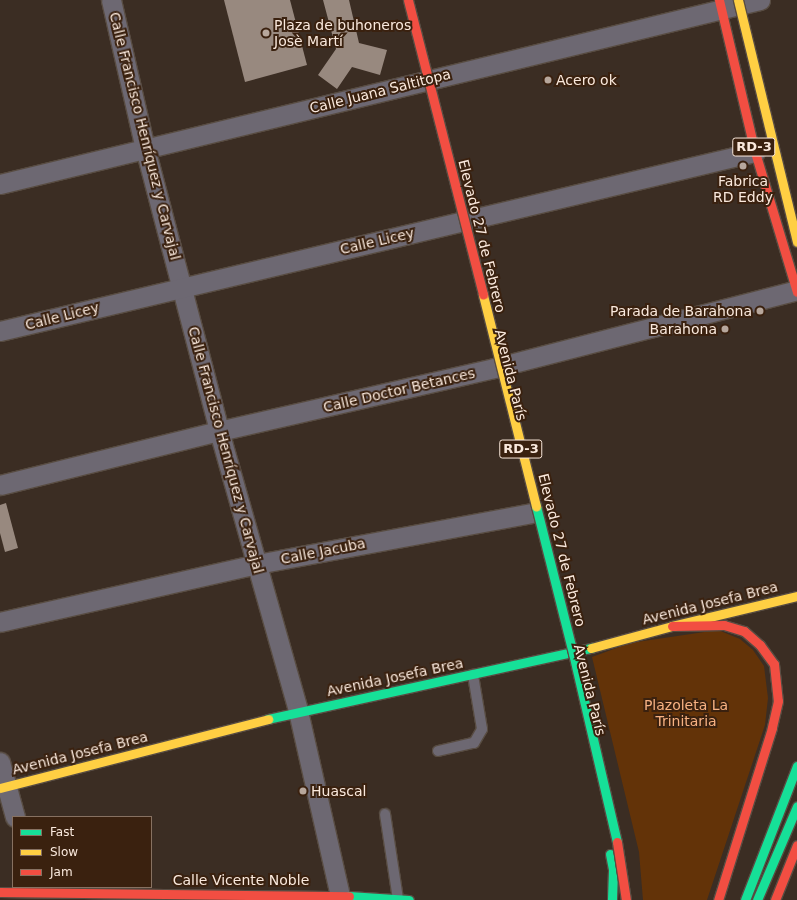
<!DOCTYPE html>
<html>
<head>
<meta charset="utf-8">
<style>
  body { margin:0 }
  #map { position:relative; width:797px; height:900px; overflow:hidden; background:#3b2d23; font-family:"DejaVu Sans",sans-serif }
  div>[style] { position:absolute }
  .green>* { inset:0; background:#633308 }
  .building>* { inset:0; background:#98897f }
  .roads { filter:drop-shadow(1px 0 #584c42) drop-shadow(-1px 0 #584c42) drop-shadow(0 1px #584c42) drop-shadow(0 -1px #584c42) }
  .lane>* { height:10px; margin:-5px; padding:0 5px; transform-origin:5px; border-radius:5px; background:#6d6872 }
  .street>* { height:19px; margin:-9.5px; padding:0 9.5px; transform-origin:9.5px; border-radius:9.5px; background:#6d6872 }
  .fast>* { height:9px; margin:-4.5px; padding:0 4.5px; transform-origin:4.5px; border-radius:4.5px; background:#16e098 }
  .slow>* { height:9px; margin:-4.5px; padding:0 4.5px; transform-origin:4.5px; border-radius:4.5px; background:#ffcf43 }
  .jam>* { height:9px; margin:-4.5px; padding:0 4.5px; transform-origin:4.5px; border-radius:4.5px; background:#f24e42 }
  .bridges { filter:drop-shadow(1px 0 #584c42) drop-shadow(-1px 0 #584c42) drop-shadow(0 1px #584c42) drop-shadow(0 -1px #584c42) }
  .fast-bridge>* { height:9px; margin:-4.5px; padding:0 4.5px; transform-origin:4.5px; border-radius:4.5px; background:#16e098 }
  .slow-bridge>* { height:9px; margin:-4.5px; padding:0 4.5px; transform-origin:4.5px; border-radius:4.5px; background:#ffcf43 }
  .jam-bridge>* { height:9px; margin:-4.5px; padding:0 4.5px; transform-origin:4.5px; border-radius:4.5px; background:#f24e42 }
  .dots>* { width:11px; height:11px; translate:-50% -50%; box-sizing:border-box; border:2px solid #3a210f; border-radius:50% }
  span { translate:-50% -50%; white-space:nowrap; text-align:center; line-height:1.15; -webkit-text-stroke:4px #3a210f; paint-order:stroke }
  .shield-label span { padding:1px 3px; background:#3a210f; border:1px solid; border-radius:3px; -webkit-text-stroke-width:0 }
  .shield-label { font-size:13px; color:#fae9dd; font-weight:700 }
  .poi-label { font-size:14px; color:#fae9dd }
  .left { translate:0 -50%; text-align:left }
  .right { translate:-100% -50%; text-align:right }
  .street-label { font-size:14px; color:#fae9dd }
  .park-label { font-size:14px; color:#f7b182 }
  .legend { position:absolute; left:12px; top:816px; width:140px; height:72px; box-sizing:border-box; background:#3a210f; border:1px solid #877161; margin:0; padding:5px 7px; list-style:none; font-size:12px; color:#fae9dd }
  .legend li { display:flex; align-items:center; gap:8px; height:20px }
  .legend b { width:20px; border:1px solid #877161 }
</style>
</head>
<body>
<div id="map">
  <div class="green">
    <i style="clip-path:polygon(718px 630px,740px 639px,753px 650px,764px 666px,768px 698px,765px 725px,707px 900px,643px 900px,639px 852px,592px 657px,630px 643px)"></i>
  </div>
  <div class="building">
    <i style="clip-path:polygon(224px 0,290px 0,307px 65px,245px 82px)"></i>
    <i style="clip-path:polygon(323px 0,349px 0,359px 43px,387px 50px,380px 75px,352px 67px,337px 89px,318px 75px,336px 49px)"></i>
    <i style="clip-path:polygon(6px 503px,18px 548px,5px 552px,0 533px,0 505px)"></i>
  </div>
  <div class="roads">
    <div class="lane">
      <i style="left:438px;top:751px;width:37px;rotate:-13deg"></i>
      <i style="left:474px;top:743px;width:16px;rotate:-60deg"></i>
      <i style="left:482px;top:729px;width:55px;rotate:-99.5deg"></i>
      <i style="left:385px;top:814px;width:86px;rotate:81.3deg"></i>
    </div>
    <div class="street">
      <i style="left:111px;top:0;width:152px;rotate:77.1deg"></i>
      <i style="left:145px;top:148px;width:293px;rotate:75.3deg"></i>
      <i style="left:219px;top:431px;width:291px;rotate:74.2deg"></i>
      <i style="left:298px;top:711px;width:194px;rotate:77.2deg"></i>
      <i style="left:0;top:184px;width:782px;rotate:-13.61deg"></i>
      <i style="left:0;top:331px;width:776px;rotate:-13.34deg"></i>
      <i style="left:0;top:485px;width:226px;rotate:-13.9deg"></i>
      <i style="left:219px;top:431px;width:282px;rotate:-12.9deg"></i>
      <i style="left:494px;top:368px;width:313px;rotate:-14.4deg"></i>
      <i style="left:0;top:622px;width:263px;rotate:-12.7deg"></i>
      <i style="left:257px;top:564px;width:279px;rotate:-10.5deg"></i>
      <i style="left:0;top:762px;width:57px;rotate:74.7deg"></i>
    </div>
    <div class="fast">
      <i style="left:268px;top:719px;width:331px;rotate:-12.4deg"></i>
      <i style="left:610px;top:854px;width:16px;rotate:79deg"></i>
      <i style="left:613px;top:870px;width:30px;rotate:92deg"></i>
      <i style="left:349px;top:896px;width:60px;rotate:3.8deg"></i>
      <i style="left:745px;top:900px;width:144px;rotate:-68.8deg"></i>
      <i style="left:757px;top:900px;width:102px;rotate:-66.9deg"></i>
    </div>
    <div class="slow">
      <i style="left:591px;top:648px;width:84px;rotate:-15.2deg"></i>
      <i style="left:672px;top:626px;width:129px;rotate:-13.5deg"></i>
      <i style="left:0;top:788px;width:277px;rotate:-14.4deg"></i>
    </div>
    <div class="jam">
      <i style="left:719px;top:0;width:156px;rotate:76.7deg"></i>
      <i style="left:755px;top:152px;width:146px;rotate:73.3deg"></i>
      <i style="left:672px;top:626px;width:52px;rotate:-1.1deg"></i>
      <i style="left:724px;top:625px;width:21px;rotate:17deg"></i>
      <i style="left:744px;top:631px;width:21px;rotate:41deg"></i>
      <i style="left:760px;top:645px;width:24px;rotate:54deg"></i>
      <i style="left:774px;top:664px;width:37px;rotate:84deg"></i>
      <i style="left:778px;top:701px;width:28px;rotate:103deg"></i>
      <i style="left:772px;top:728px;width:180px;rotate:107.4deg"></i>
      <i style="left:0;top:892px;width:349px;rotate:0.7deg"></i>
      <i style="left:775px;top:900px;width:59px;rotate:-68.2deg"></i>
    </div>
  </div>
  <div class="bridges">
    <div class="fast-bridge">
      <i style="left:536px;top:506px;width:152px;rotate:75.9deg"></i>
      <i style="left:573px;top:653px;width:194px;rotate:76.9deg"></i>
    </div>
    <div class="slow-bridge">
      <i style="left:738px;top:0;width:249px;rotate:76.3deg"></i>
      <i style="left:483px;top:295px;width:218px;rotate:75.9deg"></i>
    </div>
    <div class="jam-bridge">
      <i style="left:408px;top:0;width:304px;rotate:75.7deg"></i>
      <i style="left:617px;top:842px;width:59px;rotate:81.2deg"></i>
    </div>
  </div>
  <div class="dots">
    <i style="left:266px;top:33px;background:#b7a79c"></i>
    <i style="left:548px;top:80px;background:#b7a79c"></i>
    <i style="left:743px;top:166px;background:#b7a79c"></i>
    <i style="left:760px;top:311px;background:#b7a79c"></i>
    <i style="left:725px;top:329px;background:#b7a79c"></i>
    <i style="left:303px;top:791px;background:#b7a79c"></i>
  </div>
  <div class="shield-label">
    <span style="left:754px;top:147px">RD-3</span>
    <span style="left:521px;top:449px">RD-3</span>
  </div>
  <div class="poi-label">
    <span class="left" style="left:274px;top:33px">Plaza de buhoneros<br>Josè Martí</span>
    <span class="left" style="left:556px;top:80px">Acero ok</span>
    <span style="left:743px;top:189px">Fabrica<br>RD Eddy</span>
    <span class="right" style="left:752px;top:311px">Parada de Barahona</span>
    <span class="right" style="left:717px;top:329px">Barahona</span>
    <span class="left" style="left:311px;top:791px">Huascal</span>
  </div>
  <div class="street-label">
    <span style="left:380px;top:91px;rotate:-14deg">Calle Juana Saltitopa</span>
    <span style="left:145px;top:136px;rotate:76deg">Calle Francisco Henríquez y Carvajal</span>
    <span style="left:482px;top:236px;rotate:76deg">Elevado 27 de Febrero</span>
    <span style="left:377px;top:241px;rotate:-13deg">Calle Licey</span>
    <span style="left:62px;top:316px;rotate:-14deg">Calle Licey</span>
    <span style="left:511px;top:375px;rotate:76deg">Avenida París</span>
    <span style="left:399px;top:390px;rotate:-13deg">Calle Doctor Betances</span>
    <span style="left:226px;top:450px;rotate:75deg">Calle Francisco Henríquez y Carvajal</span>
    <span style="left:562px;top:550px;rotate:76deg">Elevado 27 de Febrero</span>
    <span style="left:323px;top:551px;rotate:-11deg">Calle Jacuba</span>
    <span style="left:710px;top:603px;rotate:-14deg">Avenida Josefa Brea</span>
    <span style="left:395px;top:677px;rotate:-12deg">Avenida Josefa Brea</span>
    <span style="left:590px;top:690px;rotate:76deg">Avenida París</span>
    <span style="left:80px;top:753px;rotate:-14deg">Avenida Josefa Brea</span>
    <span style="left:241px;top:880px">Calle Vicente Noble</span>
  </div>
  <div class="park-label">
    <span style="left:686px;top:713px">Plazoleta La<br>Trinitaria</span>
  </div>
  <ul class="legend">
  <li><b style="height:5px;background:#16e098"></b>Fast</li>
  <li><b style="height:5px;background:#ffcf43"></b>Slow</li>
  <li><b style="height:5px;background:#f24e42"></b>Jam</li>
  </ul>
</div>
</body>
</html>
